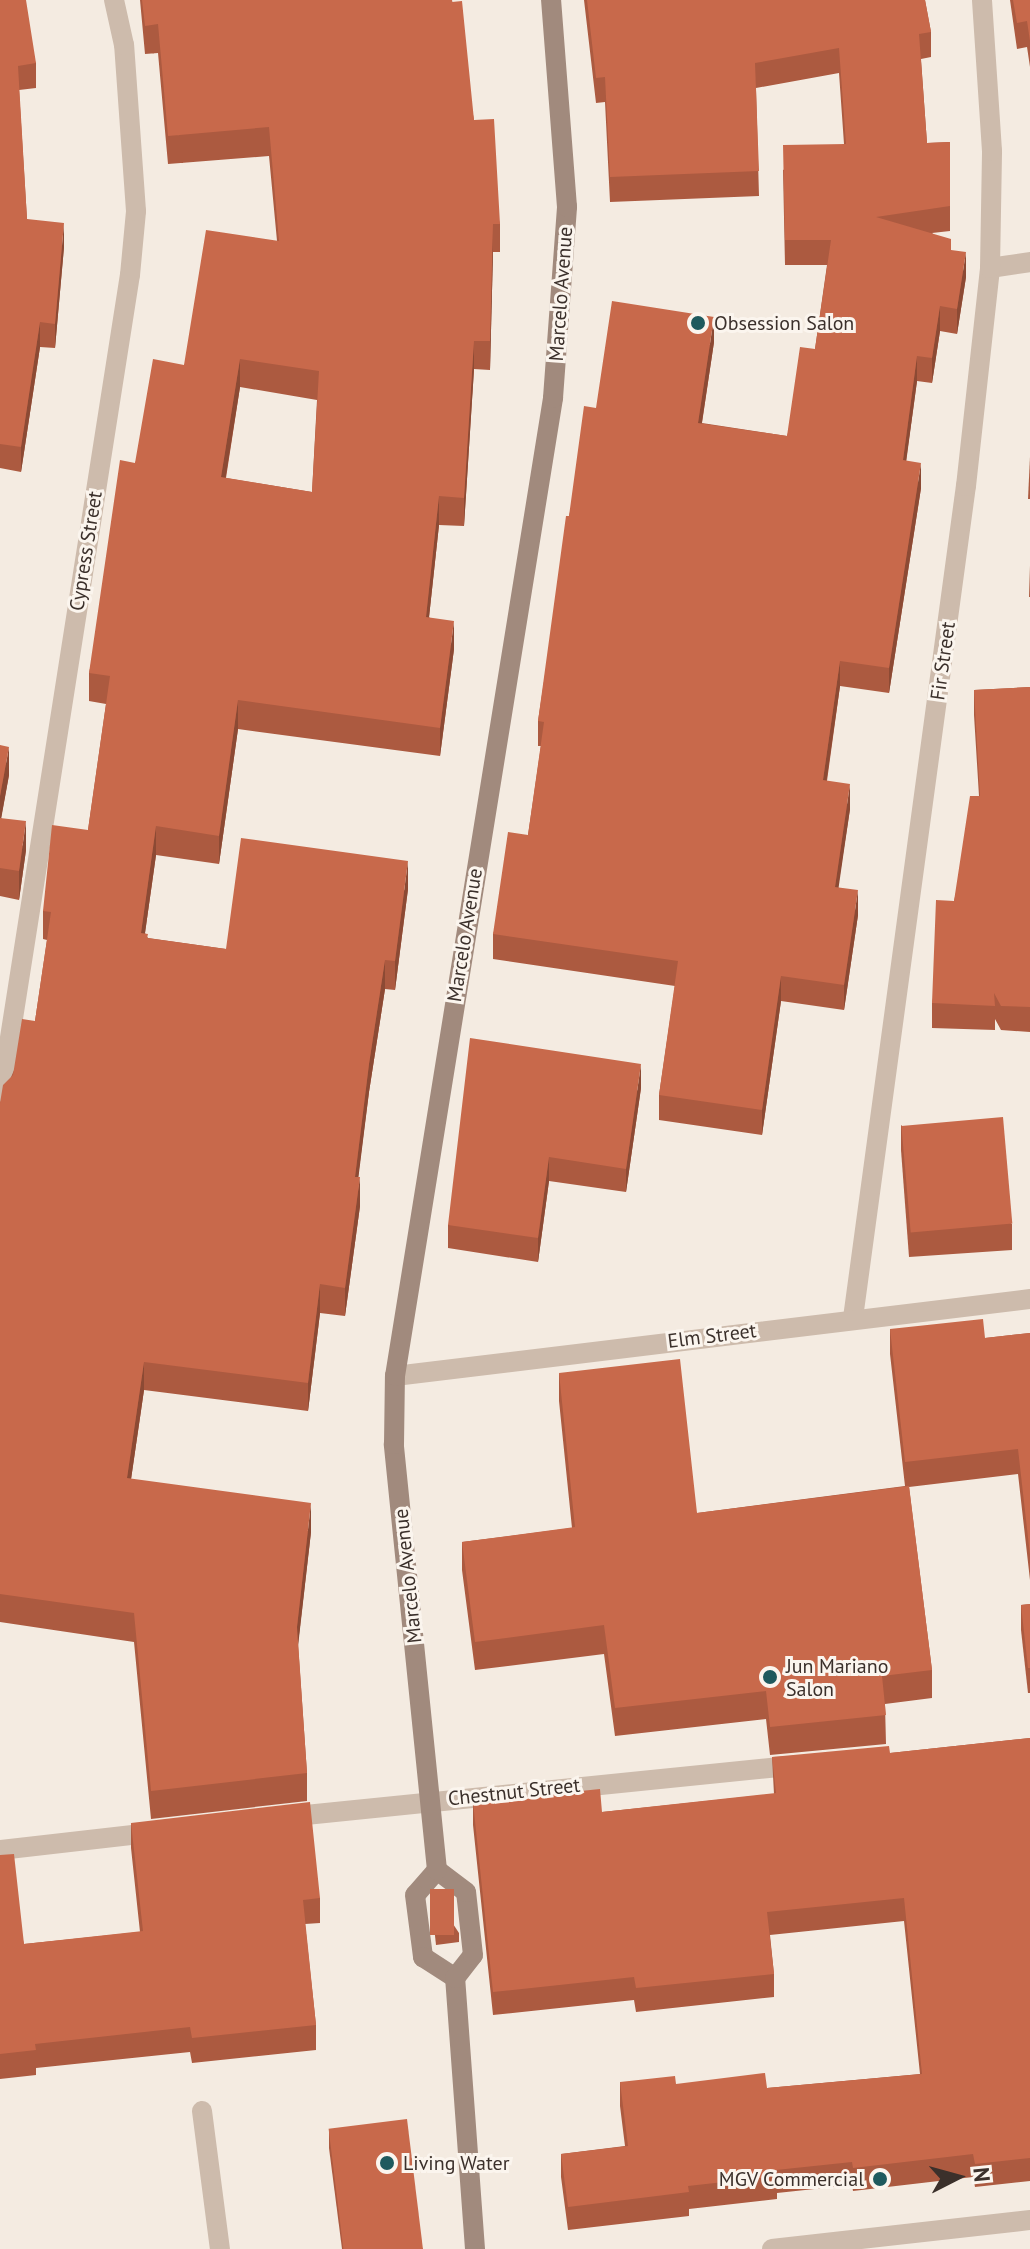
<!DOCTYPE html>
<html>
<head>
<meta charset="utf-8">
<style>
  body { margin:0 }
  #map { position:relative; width:1030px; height:2249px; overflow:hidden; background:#f4ebe1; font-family:"PT Sans",sans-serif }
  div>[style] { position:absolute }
  .lane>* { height:20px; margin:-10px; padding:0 10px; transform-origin:10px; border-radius:10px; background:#cdbbac }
  .street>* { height:20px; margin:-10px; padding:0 10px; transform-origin:10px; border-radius:10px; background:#cdbbac }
  .secondary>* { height:20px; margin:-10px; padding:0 10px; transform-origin:10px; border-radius:10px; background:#a18a7d }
  .wall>* { inset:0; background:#ac5a40 }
  .shaded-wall>* { inset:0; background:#8c4a34 }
  .building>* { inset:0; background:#c8694b; transform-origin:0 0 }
  .dots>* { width:22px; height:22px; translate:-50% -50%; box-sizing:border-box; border:4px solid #fbf5ee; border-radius:50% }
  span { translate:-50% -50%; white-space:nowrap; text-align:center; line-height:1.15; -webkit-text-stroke:6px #fbf5ee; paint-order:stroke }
  .street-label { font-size:20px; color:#3b302b }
  .poi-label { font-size:20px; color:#3b302b }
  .left { translate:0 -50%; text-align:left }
  .right { translate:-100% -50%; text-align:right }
  .north { position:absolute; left:918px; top:2137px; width:80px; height:80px; -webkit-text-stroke:6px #fbf5ee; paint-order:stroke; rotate:84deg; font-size:22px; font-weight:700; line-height:32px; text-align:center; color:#3b302b }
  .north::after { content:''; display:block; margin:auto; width:28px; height:36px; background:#3b302b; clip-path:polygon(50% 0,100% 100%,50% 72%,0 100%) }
</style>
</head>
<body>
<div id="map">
  <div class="lane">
    <i style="left:202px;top:2111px;width:139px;rotate:82.6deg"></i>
    <i style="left:772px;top:2249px;width:260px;rotate:-6.4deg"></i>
  </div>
  <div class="street">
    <i style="left:990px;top:268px;width:40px;rotate:-8.5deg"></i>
    <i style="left:0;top:1101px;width:836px;rotate:-81.06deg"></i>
    <i style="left:130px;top:275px;width:64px;rotate:-84.6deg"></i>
    <i style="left:136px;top:211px;width:166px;rotate:-94.1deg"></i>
    <i style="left:124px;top:45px;width:46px;rotate:-102.5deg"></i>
    <i style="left:853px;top:1318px;width:840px;rotate:-82.27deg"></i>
    <i style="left:966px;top:486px;width:219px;rotate:-83.7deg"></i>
    <i style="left:990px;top:268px;width:117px;rotate:-89deg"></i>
    <i style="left:992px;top:151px;width:151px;rotate:-93.8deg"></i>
    <i style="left:395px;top:1376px;width:640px;rotate:-6.91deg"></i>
    <i style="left:286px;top:1817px;width:516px;rotate:-5.79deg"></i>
    <i style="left:0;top:1850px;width:160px;rotate:-6.5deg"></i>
  </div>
  <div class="secondary">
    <i style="left:437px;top:1870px;width:33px;rotate:131deg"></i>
    <i style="left:415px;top:1895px;width:63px;rotate:82.6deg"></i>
    <i style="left:423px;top:1957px;width:38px;rotate:33deg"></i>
    <i style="left:475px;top:2249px;width:272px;rotate:-94.2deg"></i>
    <i style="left:455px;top:1978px;width:29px;rotate:-52deg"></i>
    <i style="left:473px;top:1955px;width:63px;rotate:-96.3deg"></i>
    <i style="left:466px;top:1892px;width:36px;rotate:-143deg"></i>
    <i style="left:437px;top:1870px;width:428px;rotate:-95.8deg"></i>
    <i style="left:394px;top:1444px;width:68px;rotate:-89.2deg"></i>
    <i style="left:395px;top:1376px;width:991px;rotate:-80.82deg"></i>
    <i style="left:553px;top:398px;width:192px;rotate:-85.8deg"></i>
    <i style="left:567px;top:207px;width:208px;rotate:-94.4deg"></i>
  </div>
  <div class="wall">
    <i style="clip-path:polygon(0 0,36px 63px,36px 88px,19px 90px,27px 219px,64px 247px,55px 348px,40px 347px,21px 472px,0 468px)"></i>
    <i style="clip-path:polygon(evenodd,140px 0,452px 0,474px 120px,500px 224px,500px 252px,493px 252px,490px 370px,474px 369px,464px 526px,439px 525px,429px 617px,454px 649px,440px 756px,238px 729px,219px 864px,156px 855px,145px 933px,148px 938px,226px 949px,408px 889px,395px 990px,385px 989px,369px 1092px,358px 1177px,360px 1206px,345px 1316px,320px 1313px,308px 1411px,144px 1390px,131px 1479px,311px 1532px,298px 1644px,307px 1773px,307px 1801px,151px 1819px,134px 1642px,0 1622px,0 1103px,35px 1021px,47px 940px,43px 939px,43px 911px,88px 830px,106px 704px,89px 701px,89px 673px,135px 463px,184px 365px,277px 241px,269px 156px,168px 164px,158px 53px,145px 54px,140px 0,240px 387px,317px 400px,312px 492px,226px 478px,240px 387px)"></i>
    <i style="clip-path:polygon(584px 0,925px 0,931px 32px,931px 57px,921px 59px,927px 143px,950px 142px,950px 231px,932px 233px,951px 250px,966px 277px,957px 334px,940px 331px,932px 383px,917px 381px,906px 461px,921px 488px,889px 693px,840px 686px,827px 781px,850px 809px,838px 887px,858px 915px,844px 1010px,781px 1001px,762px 1135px,659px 1120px,659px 1095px,675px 986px,493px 959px,493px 934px,528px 835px,541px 746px,538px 746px,538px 721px,569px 516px,596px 408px,714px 342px,702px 423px,787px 436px,815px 349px,827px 265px,785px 265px,783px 170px,844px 144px,839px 73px,756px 88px,759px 196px,610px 202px,605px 102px,596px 103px)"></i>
    <i style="clip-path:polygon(1010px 0,1030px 0,1030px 67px,1027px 47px,1017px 49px)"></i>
    <i style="clip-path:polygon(1030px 457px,1030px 499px,1028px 499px)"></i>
    <i style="clip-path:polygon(1030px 565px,1030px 597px,1029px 597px)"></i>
    <i style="clip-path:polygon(1030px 687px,1030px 1032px,1001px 1030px,995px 1019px,995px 1030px,932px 1028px,932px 1003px,954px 901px,979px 796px,974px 715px,974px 690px)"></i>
    <i style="clip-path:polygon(0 745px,9px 775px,1px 818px,26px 850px,19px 900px,0 896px)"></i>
    <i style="clip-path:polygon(641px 1088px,626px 1192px,549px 1181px,538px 1262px,448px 1248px,448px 1225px)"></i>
    <i style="clip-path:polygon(901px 1125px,1012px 1224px,1012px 1250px,909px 1257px,901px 1150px)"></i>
    <i style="clip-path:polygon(890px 1329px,985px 1338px,1030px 1333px,1030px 1580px,1018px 1474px,909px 1487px,932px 1670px,932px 1698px,885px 1704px,886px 1744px,770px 1755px,766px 1719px,615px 1736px,604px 1654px,475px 1670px,462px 1570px,462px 1542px,572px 1528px,559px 1401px,559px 1373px,697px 1513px,905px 1486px,890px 1354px)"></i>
    <i style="clip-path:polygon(1030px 1604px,1030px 1693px,1028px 1693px,1021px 1630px,1021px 1605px)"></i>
    <i style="clip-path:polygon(1030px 1738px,1030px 2181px,975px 2187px,973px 2177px,853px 2191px,852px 2185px,777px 2193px,777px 2199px,689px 2209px,689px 2216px,568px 2230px,561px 2177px,561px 2154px,625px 2146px,620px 2106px,620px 2082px,676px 2084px,767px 2088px,920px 2074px,904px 1921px,770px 1935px,774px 1974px,774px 1997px,636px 2012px,634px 2000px,493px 2015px,473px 1825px,473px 1802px,602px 1812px,774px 1794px,772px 1757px,890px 1753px)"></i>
    <i style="clip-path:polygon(131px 1823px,320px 1898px,320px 1923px,305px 1924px,316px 2025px,316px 2050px,192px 2063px,190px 2052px,36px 2068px,36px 2075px,0 2079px,0 1855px,24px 1944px,140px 1932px,131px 1848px)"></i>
    <i style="clip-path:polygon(430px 1889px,459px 1933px,459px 1942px,436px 1945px)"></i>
    <i style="clip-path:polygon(329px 2130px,423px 2249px,342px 2249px,329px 2148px)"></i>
  </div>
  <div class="shaded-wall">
    <i style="clip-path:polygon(64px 223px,64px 247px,55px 348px,55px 324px)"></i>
    <i style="clip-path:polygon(493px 224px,493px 252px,490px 370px,490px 341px)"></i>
    <i style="clip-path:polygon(966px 252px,966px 277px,957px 334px,957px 309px)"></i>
    <i style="clip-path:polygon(940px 306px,940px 331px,932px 383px,932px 358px)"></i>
    <i style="clip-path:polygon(714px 317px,714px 342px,698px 448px,698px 423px)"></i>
    <i style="clip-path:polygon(40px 322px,40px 347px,21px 472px,21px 447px)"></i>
    <i style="clip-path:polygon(474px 341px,474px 369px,464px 526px,464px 498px)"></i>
    <i style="clip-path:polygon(917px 356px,917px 381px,903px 485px,903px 460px)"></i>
    <i style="clip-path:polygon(240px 359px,240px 387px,221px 506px,221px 477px)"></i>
    <i style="clip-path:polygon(921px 463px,921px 488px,889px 693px,889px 668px)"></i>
    <i style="clip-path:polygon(439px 496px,439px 525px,426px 645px,426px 617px)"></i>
    <i style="clip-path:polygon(454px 621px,454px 649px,440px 756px,440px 728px)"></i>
    <i style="clip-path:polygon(840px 661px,840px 686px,823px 805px,823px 780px)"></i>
    <i style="clip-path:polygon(238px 700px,238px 729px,219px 864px,219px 836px)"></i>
    <i style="clip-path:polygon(9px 747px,9px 775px,0 825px,0 796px)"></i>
    <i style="clip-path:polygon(850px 784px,850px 809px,835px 912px,835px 887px)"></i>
    <i style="clip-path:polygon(26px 821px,26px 850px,19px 900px,19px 871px)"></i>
    <i style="clip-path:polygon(156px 826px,156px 855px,141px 961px,141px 933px)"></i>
    <i style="clip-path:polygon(408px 861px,408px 889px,395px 990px,395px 961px)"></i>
    <i style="clip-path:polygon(858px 890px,858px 915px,844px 1010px,844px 985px)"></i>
    <i style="clip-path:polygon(385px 960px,385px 989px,369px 1092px,355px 1205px,355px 1177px,369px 1064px)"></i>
    <i style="clip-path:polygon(781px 976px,781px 1001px,762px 1135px,762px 1110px)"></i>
    <i style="clip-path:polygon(641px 1064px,641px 1088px,626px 1192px,626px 1169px)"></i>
    <i style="clip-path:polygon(549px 1157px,549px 1181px,538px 1262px,538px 1238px)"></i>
    <i style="clip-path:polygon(360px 1177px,360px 1206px,345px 1316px,345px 1288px)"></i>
    <i style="clip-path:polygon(320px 1284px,320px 1313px,308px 1411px,308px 1383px)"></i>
    <i style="clip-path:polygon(144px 1362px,144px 1390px,127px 1507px,127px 1478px)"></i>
    <i style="clip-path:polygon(311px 1503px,311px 1532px,297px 1655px,297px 1627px)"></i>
  </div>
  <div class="building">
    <i style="clip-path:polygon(0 0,26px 0,36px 63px,18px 66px,27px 219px,64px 223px,55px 324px,40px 322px,21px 447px,0 444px)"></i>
    <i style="clip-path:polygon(evenodd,142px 0,452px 0,452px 2px,462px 1px,474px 120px,494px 119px,500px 224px,493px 224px,490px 341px,474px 341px,464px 498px,439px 496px,426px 617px,454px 621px,440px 728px,238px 700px,219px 836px,156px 826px,141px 933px,148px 934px,147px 938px,226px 949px,241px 838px,408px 861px,395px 961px,385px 960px,369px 1064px,355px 1177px,360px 1177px,345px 1288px,320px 1284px,308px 1383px,144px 1362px,127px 1478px,311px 1503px,297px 1627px,307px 1773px,151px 1791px,134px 1613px,0 1594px,0 1103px,3px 1085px,13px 1075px,22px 1019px,35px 1021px,51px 912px,43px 911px,52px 825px,88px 830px,110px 676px,89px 673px,120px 460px,135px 463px,153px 359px,184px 365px,206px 230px,279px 241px,269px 127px,168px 136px,158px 24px,145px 26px,142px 0,240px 359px,319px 371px,312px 492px,221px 477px,240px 359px)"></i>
    <i style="clip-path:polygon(587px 0,925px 0,931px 32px,919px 34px,927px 143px,950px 142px,950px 206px,876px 217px,951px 239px,951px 250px,966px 252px,957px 309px,940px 306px,932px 358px,917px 356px,903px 460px,921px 463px,889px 668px,840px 661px,823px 780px,850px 784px,835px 887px,858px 890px,844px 985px,781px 976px,762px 1110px,659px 1095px,678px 961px,493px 934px,508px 832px,528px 835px,544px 722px,538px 721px,566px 516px,569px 516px,584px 406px,596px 408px,612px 301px,714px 317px,698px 423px,787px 436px,800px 347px,815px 349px,831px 240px,785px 240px,783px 145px,846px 144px,839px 48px,755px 63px,759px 171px,610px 177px,605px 77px,596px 78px)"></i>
    <i style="clip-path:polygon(1013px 0,1030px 0,1030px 41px,1027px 21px,1017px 23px)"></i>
    <i style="clip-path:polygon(1030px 687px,1030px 1007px,1001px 1006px,994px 993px,995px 1006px,932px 1003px,936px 900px,954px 901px,970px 796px,980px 796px,974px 690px)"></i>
    <i style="clip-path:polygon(0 745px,9px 747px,0 796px)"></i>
    <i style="clip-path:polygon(0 818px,26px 821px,19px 871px,0 868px)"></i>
    <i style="clip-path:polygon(470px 1038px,641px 1064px,626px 1169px,549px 1157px,538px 1238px,448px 1225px)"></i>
    <i style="left:1003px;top:1117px;width:107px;height:102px;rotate:85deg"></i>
    <i style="clip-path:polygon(983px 1319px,985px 1338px,1030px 1333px,1030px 1555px,1018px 1449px,905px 1462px,890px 1329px)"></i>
    <i style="clip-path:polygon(680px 1359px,697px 1513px,909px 1486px,932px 1670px,882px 1676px,886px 1715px,770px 1727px,766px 1691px,615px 1708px,604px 1625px,475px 1642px,462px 1542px,575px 1527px,559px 1373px)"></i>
    <i style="clip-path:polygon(1030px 1604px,1030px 1668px,1028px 1668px,1021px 1605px)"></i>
    <i style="clip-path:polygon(1030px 1738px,1030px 2158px,975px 2164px,973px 2154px,853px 2168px,852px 2162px,776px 2170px,777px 2176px,688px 2186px,689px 2192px,568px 2207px,561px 2154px,628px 2146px,620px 2082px,675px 2076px,676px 2084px,765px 2073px,767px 2088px,922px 2074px,904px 1898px,767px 1912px,774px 1974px,636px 1988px,634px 1977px,493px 1992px,473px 1802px,600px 1789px,602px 1812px,776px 1793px,772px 1757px,889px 1746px,890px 1753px)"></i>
    <i style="clip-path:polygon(310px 1802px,320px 1898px,303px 1900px,316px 2025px,192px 2038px,190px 2027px,35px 2044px,36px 2050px,0 2054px,0 1855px,14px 1854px,24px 1944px,143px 1931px,131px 1823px)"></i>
    <i style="left:430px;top:1889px;width:24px;height:46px"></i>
    <i style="left:407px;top:2119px;width:131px;height:79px;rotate:83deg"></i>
  </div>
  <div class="dots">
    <i style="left:698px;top:323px;background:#1f5a5e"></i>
    <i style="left:770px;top:1677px;background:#1f5a5e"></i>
    <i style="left:387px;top:2163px;background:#1f5a5e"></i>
    <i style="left:880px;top:2179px;background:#1f5a5e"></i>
  </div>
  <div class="street-label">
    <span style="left:561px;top:294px;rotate:-86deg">Marcelo Avenue</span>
    <span style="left:86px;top:551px;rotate:-81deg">Cypress Street</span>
    <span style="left:943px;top:661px;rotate:-82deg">Fir Street</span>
    <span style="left:465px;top:935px;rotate:-81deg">Marcelo Avenue</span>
    <span style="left:712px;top:1336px;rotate:-7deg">Elm Street</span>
    <span style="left:408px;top:1576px;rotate:-96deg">Marcelo Avenue</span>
    <span style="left:514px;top:1792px;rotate:-6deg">Chestnut Street</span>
  </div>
  <div class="poi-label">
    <span class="left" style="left:714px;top:323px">Obsession Salon</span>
    <span class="left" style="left:786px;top:1678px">Jun Mariano<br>Salon</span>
    <span class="left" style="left:403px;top:2163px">Living Water</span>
    <span class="right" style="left:864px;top:2179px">MGV Commercial</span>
  </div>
  <div class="north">N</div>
</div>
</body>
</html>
